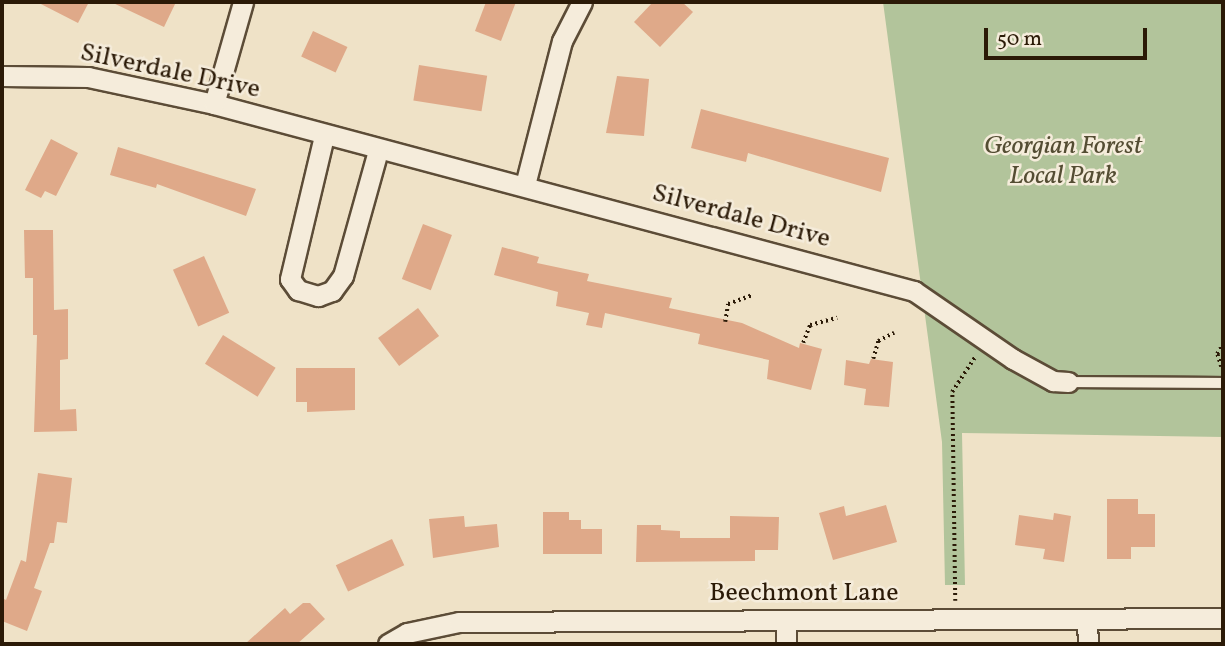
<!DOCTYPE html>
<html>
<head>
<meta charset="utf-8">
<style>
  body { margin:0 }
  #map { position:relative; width:1225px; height:646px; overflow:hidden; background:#efe2c7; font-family:Vollkorn,serif }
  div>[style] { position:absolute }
  .green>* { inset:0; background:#b2c49b }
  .building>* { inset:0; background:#dfa989; transform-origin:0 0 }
  .path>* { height:3.5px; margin-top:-1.75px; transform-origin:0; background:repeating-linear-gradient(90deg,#2b1a07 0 2px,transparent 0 5.5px) }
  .roads { filter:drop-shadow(2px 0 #5c4c37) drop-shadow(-2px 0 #5c4c37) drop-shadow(0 2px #5c4c37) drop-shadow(0 -2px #5c4c37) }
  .service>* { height:10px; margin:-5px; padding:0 5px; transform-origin:5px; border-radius:5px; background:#f5ecdb }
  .minor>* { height:19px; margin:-9.5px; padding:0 9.5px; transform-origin:9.5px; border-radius:9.5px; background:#f5ecdb }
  span { translate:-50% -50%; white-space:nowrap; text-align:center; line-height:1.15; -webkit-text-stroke:5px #f5ecdb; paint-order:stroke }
  .street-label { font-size:26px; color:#2b1a07 }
  .park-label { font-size:26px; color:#544d33; font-style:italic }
  .frame { position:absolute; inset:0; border:4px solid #2b1a07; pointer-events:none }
  .scale { position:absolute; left:984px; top:28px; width:163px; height:32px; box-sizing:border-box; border:4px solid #2b1a07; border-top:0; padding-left:9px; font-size:21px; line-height:24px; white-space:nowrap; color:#2b1a07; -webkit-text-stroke:5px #f5ecdb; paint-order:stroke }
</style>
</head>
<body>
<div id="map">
  <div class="green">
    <i style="clip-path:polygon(883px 2px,1223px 2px,1223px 437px,962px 433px,965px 585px,945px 585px,942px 442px)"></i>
  </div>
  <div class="building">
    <i style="clip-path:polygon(37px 2px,89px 2px,78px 23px)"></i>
    <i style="clip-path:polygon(111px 2px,176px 2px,164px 27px)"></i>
    <i style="clip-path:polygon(486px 2px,516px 2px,501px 41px,475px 31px)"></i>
    <i style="clip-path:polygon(653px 2px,682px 2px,693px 12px,660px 47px,634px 22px)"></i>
    <i style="left:313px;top:31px;width:38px;height:28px;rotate:25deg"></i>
    <i style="left:419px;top:65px;width:69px;height:36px;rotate:9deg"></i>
    <i style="clip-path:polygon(617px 76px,649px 79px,644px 136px,606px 133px)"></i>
    <i style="clip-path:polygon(701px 109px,889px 158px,881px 192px,748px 153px,746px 162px,691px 148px)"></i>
    <i style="clip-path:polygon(51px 139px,78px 153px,56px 196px,45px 191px,41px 198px,25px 190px)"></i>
    <i style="clip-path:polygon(118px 147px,256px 189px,246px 216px,157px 184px,156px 188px,110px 175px)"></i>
    <i style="left:423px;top:224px;width:31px;height:59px;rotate:21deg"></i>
    <i style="clip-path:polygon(24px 230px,53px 230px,54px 310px,68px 309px,68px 359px,60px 360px,60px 410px,76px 409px,77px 431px,34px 432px,37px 335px,33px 335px,33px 278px,25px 278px)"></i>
    <i style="clip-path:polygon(502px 247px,539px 257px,537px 263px,589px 274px,587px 281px,672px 298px,669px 308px,742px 323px,799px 348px,800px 343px,822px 349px,811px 390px,767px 379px,769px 360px,698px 344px,700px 334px,605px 313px,602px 328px,586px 325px,589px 313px,556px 306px,558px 292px,494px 275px)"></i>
    <i style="left:204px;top:256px;width:62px;height:34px;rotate:66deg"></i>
    <i style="left:418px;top:308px;width:35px;height:50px;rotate:53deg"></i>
    <i style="left:223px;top:335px;width:62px;height:34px;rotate:32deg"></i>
    <i style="clip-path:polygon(871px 359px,893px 362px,889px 407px,864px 405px,866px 389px,844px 385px,846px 360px,869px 364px)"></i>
    <i style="clip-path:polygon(296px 368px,355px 368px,355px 410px,307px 412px,307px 402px,296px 402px)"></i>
    <i style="clip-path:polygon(38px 473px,72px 478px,67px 523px,57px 522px,54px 543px,50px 543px,34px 588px,42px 591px,27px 631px,2px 621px,2px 598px,6px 600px,21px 560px,26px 562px)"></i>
    <i style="clip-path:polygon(1107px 499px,1138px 499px,1138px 514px,1155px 514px,1155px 547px,1131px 547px,1131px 559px,1107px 559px)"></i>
    <i style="clip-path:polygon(886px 505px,897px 542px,833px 560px,819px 513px,844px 506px,846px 516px)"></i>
    <i style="clip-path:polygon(543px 512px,569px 512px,569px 520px,581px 520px,581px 529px,602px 529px,602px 554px,543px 554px)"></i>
    <i style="clip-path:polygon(1054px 513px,1071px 516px,1064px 562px,1043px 559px,1045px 549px,1015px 545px,1019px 515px,1053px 520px)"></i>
    <i style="clip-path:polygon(464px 516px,465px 527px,497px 524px,499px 547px,433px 558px,429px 519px)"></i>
    <i style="clip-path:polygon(730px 516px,779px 517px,778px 550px,755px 550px,755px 561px,636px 562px,637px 525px,661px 525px,661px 530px,680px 531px,680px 538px,730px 538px)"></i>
    <i style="left:392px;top:539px;width:29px;height:62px;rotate:65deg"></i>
    <i style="clip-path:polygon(303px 603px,310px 603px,325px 619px,297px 644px,245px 644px,285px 608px,290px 614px)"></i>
  </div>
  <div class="path">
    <i style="left:725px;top:322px;width:18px;rotate:-81deg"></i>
    <i style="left:728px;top:304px;width:27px;rotate:-20deg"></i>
    <i style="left:803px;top:343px;width:19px;rotate:-69deg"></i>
    <i style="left:810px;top:325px;width:28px;rotate:-15deg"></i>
    <i style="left:873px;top:359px;width:19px;rotate:-74deg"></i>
    <i style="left:878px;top:341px;width:18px;rotate:-27deg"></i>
    <i style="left:1221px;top:367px;width:14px;rotate:-107deg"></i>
    <i style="left:1217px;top:354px;width:12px;rotate:-59deg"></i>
    <i style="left:955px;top:601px;width:209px;rotate:-90.8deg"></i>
    <i style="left:952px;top:392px;width:42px;rotate:-56.7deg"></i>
  </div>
  <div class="roads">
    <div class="service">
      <i style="left:1068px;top:382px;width:155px;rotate:0.4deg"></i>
    </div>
    <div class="minor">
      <i style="left:2px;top:76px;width:86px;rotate:0.7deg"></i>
      <i style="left:88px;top:77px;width:129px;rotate:12.1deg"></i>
      <i style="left:214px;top:104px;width:725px;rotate:14.96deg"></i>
      <i style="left:914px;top:291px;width:120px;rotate:34.5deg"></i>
      <i style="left:1013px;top:359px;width:46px;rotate:28.8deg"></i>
      <i style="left:1053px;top:381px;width:15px;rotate:4deg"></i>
      <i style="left:214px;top:104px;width:106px;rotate:-74.1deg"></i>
      <i style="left:324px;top:136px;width:147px;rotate:103.4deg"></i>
      <i style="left:290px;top:279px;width:14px;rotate:54deg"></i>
      <i style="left:298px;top:290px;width:21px;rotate:17deg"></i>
      <i style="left:318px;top:296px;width:15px;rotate:-20deg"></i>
      <i style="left:332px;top:291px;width:19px;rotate:-54deg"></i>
      <i style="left:343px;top:276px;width:130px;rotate:-74.4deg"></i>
      <i style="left:525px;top:185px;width:149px;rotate:-75.6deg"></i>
      <i style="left:562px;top:41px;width:44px;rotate:-62.9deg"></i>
      <i style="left:1087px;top:619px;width:25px;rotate:88deg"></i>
      <i style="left:388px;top:644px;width:22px;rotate:-30deg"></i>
      <i style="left:407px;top:633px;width:53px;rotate:-11.9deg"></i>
      <i style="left:459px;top:622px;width:764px;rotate:-0.3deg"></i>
      <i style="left:786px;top:644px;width:24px;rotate:-90deg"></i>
    </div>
  </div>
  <div class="street-label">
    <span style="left:170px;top:72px;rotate:12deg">Silverdale Drive</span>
    <span style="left:741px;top:217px;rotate:15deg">Silverdale Drive</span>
    <span style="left:804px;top:594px">Beechmont Lane</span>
  </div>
  <div class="park-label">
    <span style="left:1063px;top:162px">Georgian Forest<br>Local Park</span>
  </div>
  <div class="frame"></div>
  <div class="scale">50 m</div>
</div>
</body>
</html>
